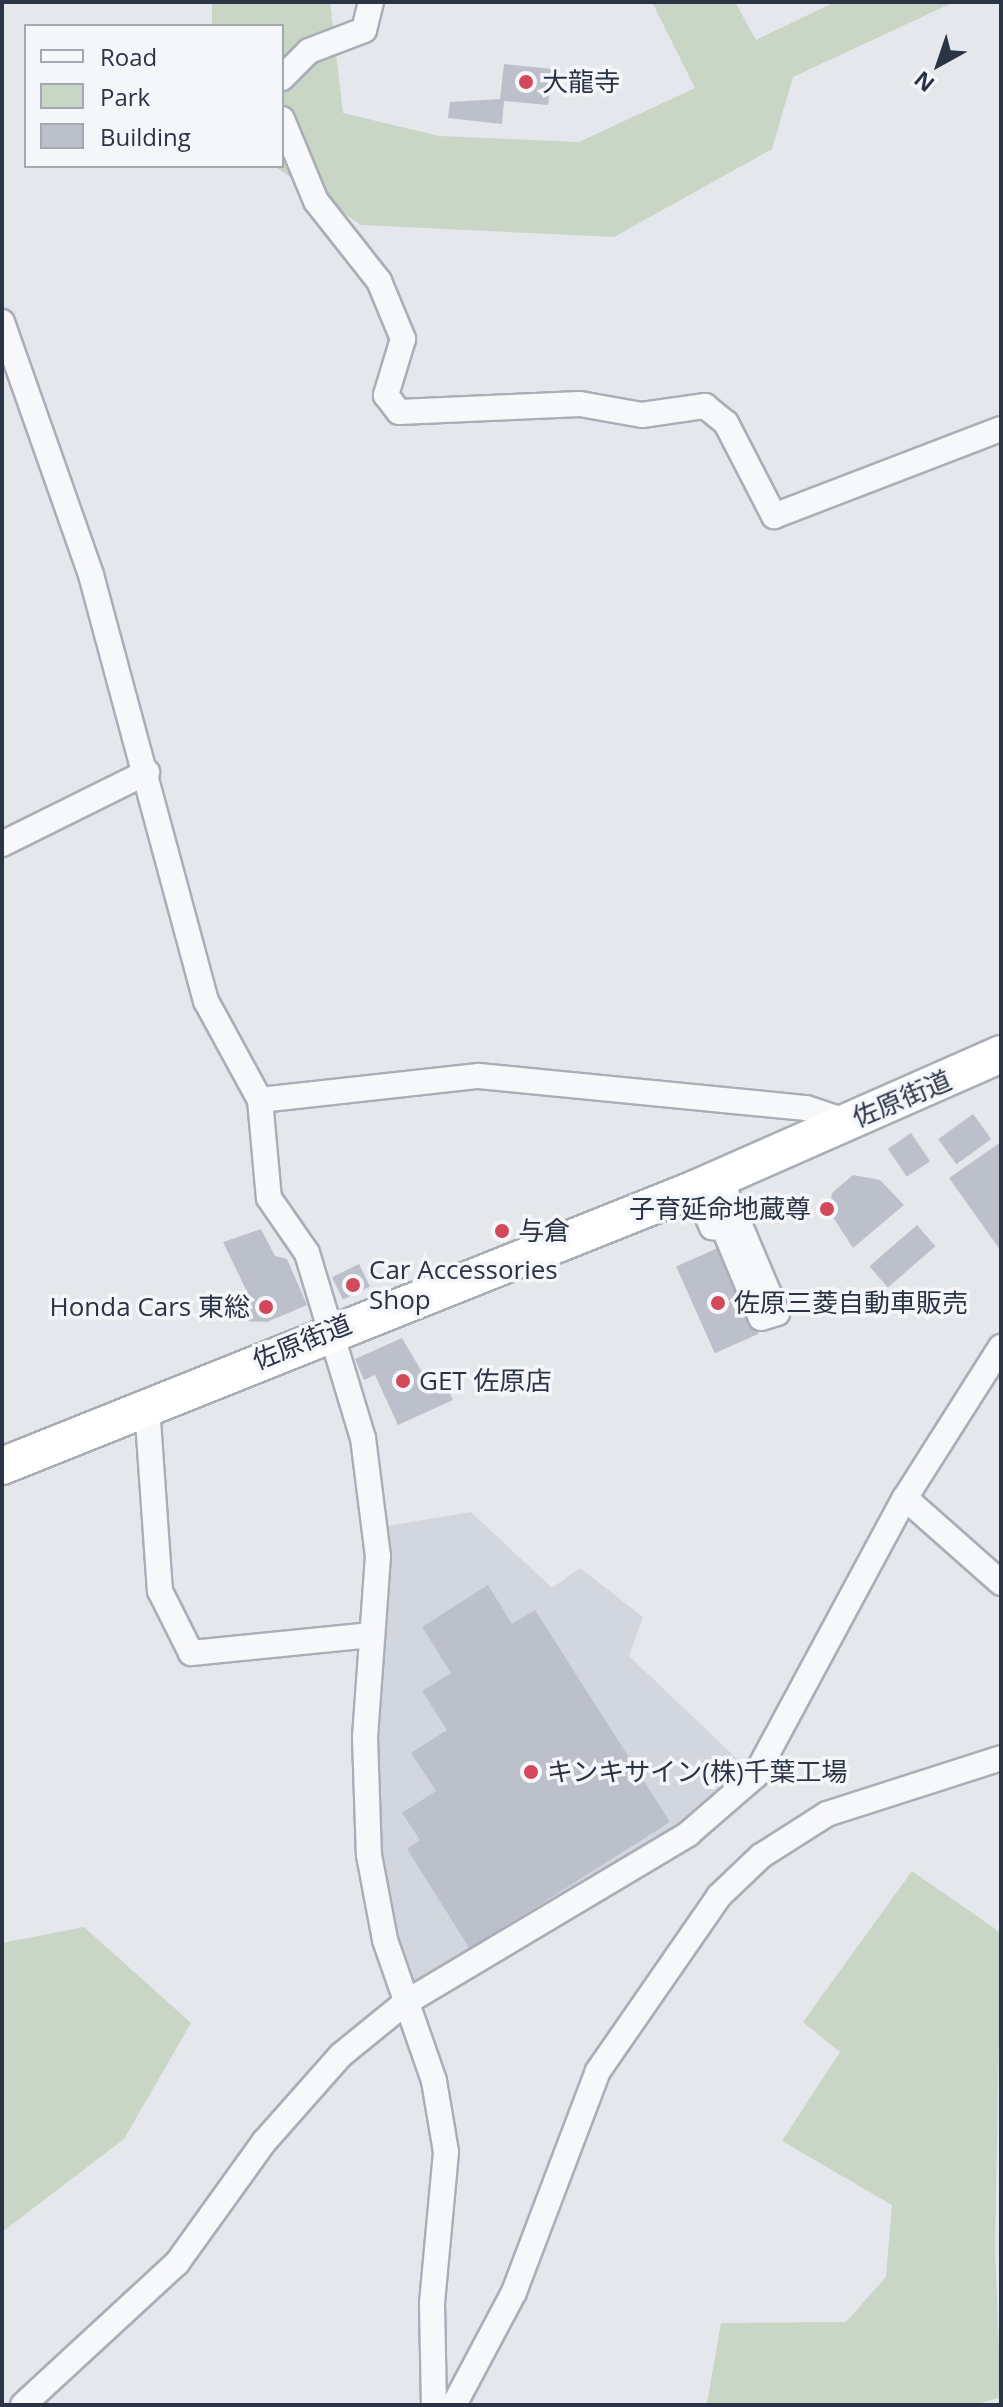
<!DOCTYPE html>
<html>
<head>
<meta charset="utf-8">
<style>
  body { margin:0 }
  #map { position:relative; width:1003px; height:2407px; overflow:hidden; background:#e4e7ec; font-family:"Open Sans","Noto Sans JP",sans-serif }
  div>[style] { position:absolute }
  .built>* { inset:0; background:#d2d6de }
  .green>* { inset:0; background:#c9d6c5 }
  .building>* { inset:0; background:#bbc0ca; transform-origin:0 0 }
  .roads { filter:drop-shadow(2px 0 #a9aeb7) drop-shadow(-2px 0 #a9aeb7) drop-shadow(0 2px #a9aeb7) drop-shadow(0 -2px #a9aeb7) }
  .minor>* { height:24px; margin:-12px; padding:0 12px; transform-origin:12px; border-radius:12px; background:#f7f8fa }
  .highway>* { height:36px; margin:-18px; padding:0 18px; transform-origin:18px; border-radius:18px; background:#fff }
  .dots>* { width:22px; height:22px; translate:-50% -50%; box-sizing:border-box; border:4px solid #f4f6f9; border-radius:50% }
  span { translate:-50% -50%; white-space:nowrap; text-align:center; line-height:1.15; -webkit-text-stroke:7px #f4f6f9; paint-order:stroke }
  .poi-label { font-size:26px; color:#2b3445 }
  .left { translate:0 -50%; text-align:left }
  .right { translate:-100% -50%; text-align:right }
  .street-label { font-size:26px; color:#2b3445 }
  .frame { position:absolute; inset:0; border:4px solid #2b3445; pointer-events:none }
  .legend { position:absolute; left:24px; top:24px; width:260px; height:144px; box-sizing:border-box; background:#f4f6f9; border:2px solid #a4a8b1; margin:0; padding:10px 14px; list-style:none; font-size:24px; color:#2b3445 }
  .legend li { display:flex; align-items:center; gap:16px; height:40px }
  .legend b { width:40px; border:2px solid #a4a8b1 }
  .north { position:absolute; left:899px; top:24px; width:80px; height:80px; -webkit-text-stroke:6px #f4f6f9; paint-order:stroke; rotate:220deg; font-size:22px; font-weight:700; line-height:32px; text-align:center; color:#2b3445 }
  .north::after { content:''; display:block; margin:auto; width:28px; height:36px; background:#2b3445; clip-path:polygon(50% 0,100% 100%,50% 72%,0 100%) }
</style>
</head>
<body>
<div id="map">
  <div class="built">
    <i style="clip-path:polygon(471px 1512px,552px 1588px,580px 1568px,643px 1617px,629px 1656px,755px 1776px,712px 1815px,405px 2003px,378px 1912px,375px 1528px)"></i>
  </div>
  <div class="green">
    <i style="clip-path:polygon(212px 2px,330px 2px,343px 113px,439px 136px,579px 142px,695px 88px,652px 2px,735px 2px,756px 40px,835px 2px,954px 2px,793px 77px,772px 149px,614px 237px,361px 225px,274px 166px,282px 166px,282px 26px,212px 26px)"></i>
    <i style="clip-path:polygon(912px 1871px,1001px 1933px,995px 2249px,1001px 2397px,974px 2405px,707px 2403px,721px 2323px,846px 2322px,886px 2277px,892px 2205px,782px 2141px,840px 2052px,803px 2022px)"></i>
    <i style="clip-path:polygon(84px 1927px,191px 2023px,124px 2139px,2px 2232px,2px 1943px)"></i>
  </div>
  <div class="building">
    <i style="clip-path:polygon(504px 64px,552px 69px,548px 105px,504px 101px,502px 124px,448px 118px,450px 102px,500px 99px)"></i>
    <i style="left:973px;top:1114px;width:31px;height:43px;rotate:54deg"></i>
    <i style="left:911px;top:1133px;width:34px;height:28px;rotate:56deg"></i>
    <i style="clip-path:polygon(1001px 1142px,1001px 1251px,949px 1178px)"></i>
    <i style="clip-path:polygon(853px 1175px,880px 1180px,904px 1205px,853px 1248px,829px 1211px,832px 1193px)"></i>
    <i style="left:917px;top:1225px;width:28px;height:63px;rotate:49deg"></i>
    <i style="clip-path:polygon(261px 1229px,275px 1256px,287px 1259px,307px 1305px,267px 1322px,234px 1321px,229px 1303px,249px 1296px,223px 1242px)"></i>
    <i style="left:720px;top:1247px;width:95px;height:48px;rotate:66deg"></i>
    <i style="left:359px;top:1264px;width:25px;height:30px;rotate:64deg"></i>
    <i style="clip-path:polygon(402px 1338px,432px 1389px,445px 1383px,453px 1400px,398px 1425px,375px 1375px,364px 1380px,355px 1359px)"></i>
    <i style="clip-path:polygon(488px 1585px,512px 1624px,535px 1610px,670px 1822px,470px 1949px,407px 1849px,420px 1840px,402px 1813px,436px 1791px,411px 1753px,447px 1730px,422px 1691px,451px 1673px,422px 1627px)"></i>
  </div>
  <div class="roads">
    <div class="minor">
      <i style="left:282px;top:78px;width:38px;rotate:-45deg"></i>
      <i style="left:309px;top:51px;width:59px;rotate:-20.9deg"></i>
      <i style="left:364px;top:30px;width:29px;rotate:-76deg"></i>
      <i style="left:282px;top:119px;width:89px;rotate:67.5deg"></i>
      <i style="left:316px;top:201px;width:102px;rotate:51.8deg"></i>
      <i style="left:379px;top:281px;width:63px;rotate:67.5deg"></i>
      <i style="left:403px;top:339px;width:59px;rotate:106.9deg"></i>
      <i style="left:386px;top:395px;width:21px;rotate:53deg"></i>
      <i style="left:399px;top:412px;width:181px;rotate:-2.5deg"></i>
      <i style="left:580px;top:404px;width:63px;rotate:10.1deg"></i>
      <i style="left:642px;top:415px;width:64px;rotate:-8.1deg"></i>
      <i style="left:705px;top:406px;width:27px;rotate:39deg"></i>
      <i style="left:726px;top:423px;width:105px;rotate:62.7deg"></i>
      <i style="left:774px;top:516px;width:243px;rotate:-21deg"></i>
      <i style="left:2px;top:322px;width:268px;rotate:70.6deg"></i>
      <i style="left:91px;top:575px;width:441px;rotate:74.9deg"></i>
      <i style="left:206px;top:1001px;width:113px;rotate:61.4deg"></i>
      <i style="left:260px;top:1100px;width:98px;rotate:84.8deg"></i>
      <i style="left:269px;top:1198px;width:67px;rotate:55.4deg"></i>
      <i style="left:307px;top:1253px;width:193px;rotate:73.2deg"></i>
      <i style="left:363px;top:1438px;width:119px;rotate:82.8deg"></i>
      <i style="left:378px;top:1556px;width:181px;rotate:94.1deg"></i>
      <i style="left:365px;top:1737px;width:118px;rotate:88.1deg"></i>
      <i style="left:369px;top:1855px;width:86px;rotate:79.3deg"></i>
      <i style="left:385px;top:1940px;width:149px;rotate:70.8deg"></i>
      <i style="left:434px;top:2081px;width:72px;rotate:80.4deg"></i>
      <i style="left:446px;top:2152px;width:152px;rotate:95.3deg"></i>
      <i style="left:432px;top:2303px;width:102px;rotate:88.9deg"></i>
      <i style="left:2px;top:844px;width:162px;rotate:-26.4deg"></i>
      <i style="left:260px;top:1100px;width:220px;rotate:-6.3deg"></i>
      <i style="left:479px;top:1076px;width:329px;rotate:5.6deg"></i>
      <i style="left:806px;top:1108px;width:44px;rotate:18.4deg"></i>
      <i style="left:695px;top:1189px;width:42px;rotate:65.9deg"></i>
      <i style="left:712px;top:1227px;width:12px;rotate:9deg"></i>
      <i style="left:724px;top:1229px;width:96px;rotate:67.4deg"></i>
      <i style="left:761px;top:1318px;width:17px;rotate:-17deg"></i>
      <i style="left:777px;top:1313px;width:147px;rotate:-112.9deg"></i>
      <i style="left:147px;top:1406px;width:185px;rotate:86deg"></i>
      <i style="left:160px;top:1591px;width:69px;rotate:63.4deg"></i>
      <i style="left:191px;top:1653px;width:182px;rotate:-5.7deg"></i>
      <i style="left:905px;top:1498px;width:128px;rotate:41.5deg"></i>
      <i style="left:23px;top:2405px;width:209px;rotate:-42.7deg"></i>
      <i style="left:177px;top:2263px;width:149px;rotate:-54.3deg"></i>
      <i style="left:264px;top:2142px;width:116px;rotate:-48.5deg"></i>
      <i style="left:341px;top:2055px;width:82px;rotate:-39.1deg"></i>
      <i style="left:405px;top:2003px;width:330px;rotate:-30.8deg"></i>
      <i style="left:688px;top:1834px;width:89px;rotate:-40.9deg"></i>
      <i style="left:755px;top:1776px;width:316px;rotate:-61.7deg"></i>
      <i style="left:905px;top:1498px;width:179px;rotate:-57.6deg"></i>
      <i style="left:454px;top:2405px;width:128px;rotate:-62deg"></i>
      <i style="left:514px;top:2292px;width:236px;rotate:-69.2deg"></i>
      <i style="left:598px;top:2071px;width:213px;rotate:-55.3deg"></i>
      <i style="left:719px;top:1896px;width:58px;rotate:-43.6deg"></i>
      <i style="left:761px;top:1856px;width:78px;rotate:-32.5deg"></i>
      <i style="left:827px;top:1814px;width:183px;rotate:-17.8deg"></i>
    </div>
    <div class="highway">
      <i style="left:2px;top:1466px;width:746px;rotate:-21.79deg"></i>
      <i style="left:695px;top:1189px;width:334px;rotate:-23.8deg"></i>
    </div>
  </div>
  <div class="dots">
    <i style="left:526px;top:82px;background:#d1495b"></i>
    <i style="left:827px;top:1209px;background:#d1495b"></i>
    <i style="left:502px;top:1231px;background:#d1495b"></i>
    <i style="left:353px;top:1285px;background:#d1495b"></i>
    <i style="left:718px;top:1303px;background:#d1495b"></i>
    <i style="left:266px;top:1307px;background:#d1495b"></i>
    <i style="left:403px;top:1381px;background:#d1495b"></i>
    <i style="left:531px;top:1772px;background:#d1495b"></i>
  </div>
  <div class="poi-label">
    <span class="left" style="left:542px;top:82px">大龍寺</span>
    <span class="right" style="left:811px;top:1209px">子育延命地蔵尊</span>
    <span class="left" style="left:518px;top:1231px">与倉</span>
    <span class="left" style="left:369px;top:1285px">Car Accessories<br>Shop</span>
    <span class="left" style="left:734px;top:1303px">佐原三菱自動車販売</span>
    <span class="right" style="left:250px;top:1307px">Honda Cars 東総</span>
    <span class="left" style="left:419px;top:1381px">GET 佐原店</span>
    <span class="left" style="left:547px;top:1772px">キンキサイン(株)千葉工場</span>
  </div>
  <div class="street-label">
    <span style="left:902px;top:1099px;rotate:-23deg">佐原街道</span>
    <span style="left:302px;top:1342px;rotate:-22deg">佐原街道</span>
  </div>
  <div class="frame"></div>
  <ul class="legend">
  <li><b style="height:10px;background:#f7f8fa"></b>Road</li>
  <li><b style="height:22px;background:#c9d6c5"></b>Park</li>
  <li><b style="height:22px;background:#bbc0ca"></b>Building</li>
  </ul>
  <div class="north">N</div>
</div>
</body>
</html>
